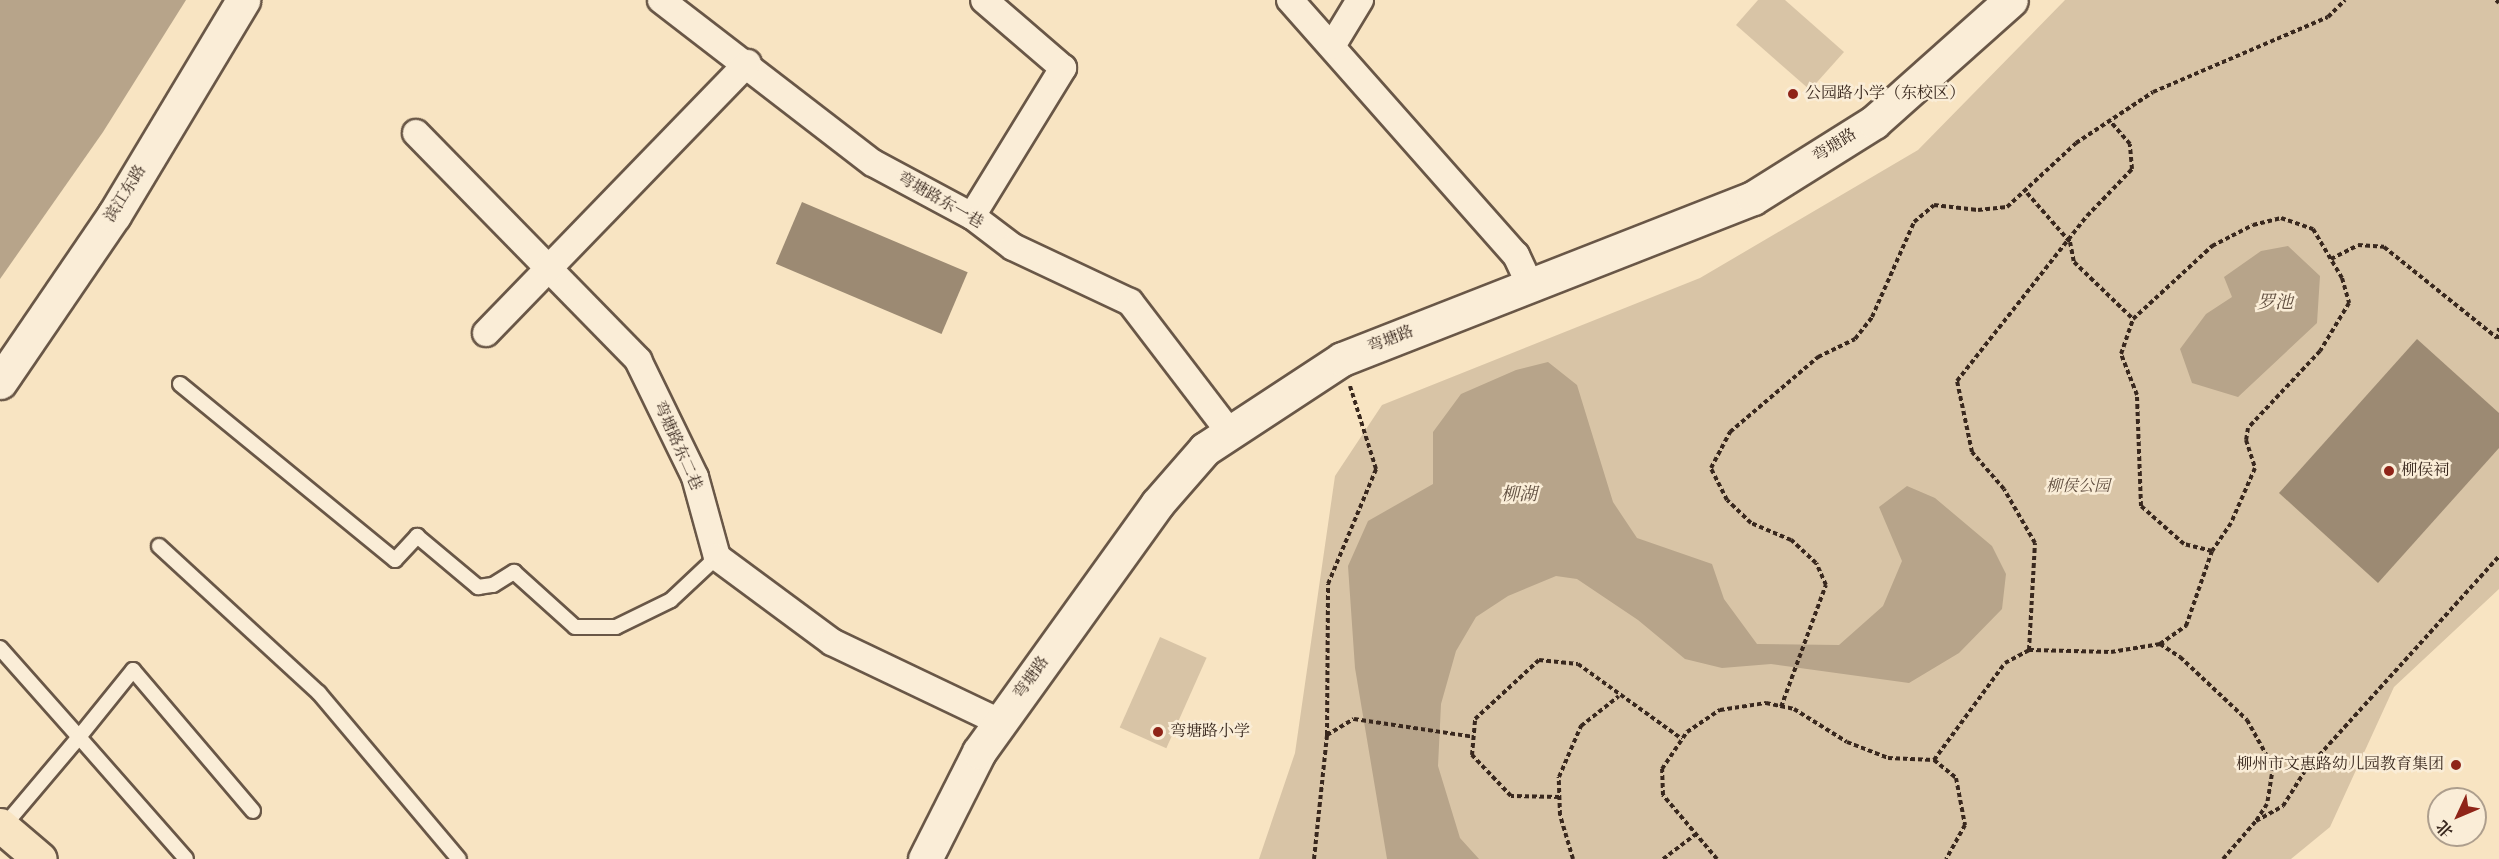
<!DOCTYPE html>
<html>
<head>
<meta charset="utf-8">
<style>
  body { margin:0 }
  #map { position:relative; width:2499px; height:859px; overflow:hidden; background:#f8e4c2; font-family:"IM FELL English","Noto Serif SC",serif }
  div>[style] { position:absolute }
  .green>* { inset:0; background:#d8c4a6; transform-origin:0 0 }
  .water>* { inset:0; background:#b7a48a }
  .building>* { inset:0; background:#9c8a73; transform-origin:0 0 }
  .path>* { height:4px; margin-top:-2px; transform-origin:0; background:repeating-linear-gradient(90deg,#39281e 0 4.5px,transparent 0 7.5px) }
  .roads { filter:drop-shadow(2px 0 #695747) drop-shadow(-2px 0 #695747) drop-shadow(0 2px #695747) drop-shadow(0 -2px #695747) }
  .lane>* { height:14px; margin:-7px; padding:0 7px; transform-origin:7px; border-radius:7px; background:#faedd7 }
  .street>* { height:26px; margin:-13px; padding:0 13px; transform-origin:13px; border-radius:13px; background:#faedd7 }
  .secondary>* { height:33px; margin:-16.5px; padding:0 16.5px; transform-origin:16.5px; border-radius:16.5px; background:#faedd7 }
  .primary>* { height:33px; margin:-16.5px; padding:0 16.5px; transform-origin:16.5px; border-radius:16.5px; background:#f8e4c2 }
  .dots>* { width:16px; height:16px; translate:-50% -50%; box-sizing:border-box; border:3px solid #faedd7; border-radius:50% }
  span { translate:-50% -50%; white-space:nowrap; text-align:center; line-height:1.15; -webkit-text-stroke:5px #faedd7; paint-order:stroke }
  .poi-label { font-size:16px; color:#39281e }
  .left { translate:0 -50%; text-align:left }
  .right { translate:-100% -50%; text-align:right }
  .street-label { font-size:16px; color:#39281e }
  .park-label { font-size:16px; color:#614f40; font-style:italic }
  .water-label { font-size:18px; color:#5f4d3e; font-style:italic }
  .north { position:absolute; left:2427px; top:787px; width:60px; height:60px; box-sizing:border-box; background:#faedd7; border:2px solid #ad9e8d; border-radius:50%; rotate:226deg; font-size:16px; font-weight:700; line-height:24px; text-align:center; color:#39281e }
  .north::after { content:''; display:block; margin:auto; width:21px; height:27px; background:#8f2418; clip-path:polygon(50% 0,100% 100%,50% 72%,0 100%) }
</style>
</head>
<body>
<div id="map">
  <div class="green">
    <i style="clip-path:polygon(1758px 0,1785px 0,1844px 52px,1810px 90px,1736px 25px)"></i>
    <i style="clip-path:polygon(2065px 0,2499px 0,2499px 589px,2394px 687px,2330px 827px,2291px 859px,1259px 859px,1295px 753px,1335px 476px,1382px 405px,1700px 278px,1918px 150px)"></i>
    <i style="left:1160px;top:637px;width:51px;height:99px;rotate:24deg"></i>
  </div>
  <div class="water">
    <i style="clip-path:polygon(0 0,186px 0,103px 132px,0 279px)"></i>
    <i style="clip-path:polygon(2288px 246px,2320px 276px,2317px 323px,2238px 397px,2192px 383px,2180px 349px,2206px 314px,2232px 297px,2224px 277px,2261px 251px)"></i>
    <i style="clip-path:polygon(1548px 362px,1577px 385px,1613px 502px,1637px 538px,1712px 564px,1724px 599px,1757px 644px,1839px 645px,1883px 606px,1902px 561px,1879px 507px,1907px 486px,1935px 498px,1992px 546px,2006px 574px,2002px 609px,1959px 653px,1909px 683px,1771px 664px,1722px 668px,1685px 659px,1638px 620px,1577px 579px,1556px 576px,1508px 596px,1476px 617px,1456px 651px,1441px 704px,1438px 766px,1460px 838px,1479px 859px,1387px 859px,1355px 668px,1348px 566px,1368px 521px,1433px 484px,1433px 432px,1461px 394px,1516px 370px)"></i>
  </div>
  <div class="building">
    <i style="left:802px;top:202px;width:180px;height:67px;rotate:23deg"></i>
    <i style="clip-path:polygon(2417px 339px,2499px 413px,2499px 448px,2378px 583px,2279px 493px)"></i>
  </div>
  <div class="path">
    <i style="left:2496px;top:0;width:4px;rotate:45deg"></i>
    <i style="left:2027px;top:193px;width:65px;rotate:48.7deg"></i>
    <i style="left:2070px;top:242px;width:20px;rotate:79deg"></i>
    <i style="left:2074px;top:262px;width:82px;rotate:44deg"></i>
    <i style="left:2281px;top:218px;width:34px;rotate:19deg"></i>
    <i style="left:2313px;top:229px;width:57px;rotate:59.4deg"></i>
    <i style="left:2342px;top:278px;width:26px;rotate:74deg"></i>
    <i style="left:2349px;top:303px;width:56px;rotate:121.1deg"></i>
    <i style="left:2320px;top:351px;width:105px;rotate:133.1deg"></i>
    <i style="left:2248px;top:428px;width:12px;rotate:99deg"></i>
    <i style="left:2246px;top:440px;width:29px;rotate:72deg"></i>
    <i style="left:2255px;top:468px;width:60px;rotate:113.6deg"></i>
    <i style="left:2231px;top:523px;width:34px;rotate:124deg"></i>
    <i style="left:2212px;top:551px;width:29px;rotate:-166deg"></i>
    <i style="left:2184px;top:544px;width:57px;rotate:-138.5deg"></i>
    <i style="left:2141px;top:506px;width:111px;rotate:-92.1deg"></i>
    <i style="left:2137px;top:395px;width:44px;rotate:-111.3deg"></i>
    <i style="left:2121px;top:354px;width:37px;rotate:-71deg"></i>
    <i style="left:2133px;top:319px;width:108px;rotate:-42.7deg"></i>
    <i style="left:2212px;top:246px;width:46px;rotate:-27.1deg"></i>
    <i style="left:2253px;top:225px;width:29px;rotate:-14deg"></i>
    <i style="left:2331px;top:259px;width:30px;rotate:-27deg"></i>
    <i style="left:2358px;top:245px;width:26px;rotate:4deg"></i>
    <i style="left:2384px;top:247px;width:145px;rotate:38.8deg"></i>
    <i style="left:2498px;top:339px;width:11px;rotate:-85deg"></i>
    <i style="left:2160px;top:644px;width:32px;rotate:-35deg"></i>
    <i style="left:2186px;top:626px;width:79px;rotate:-70.9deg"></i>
    <i style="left:2029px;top:650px;width:107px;rotate:-86.8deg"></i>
    <i style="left:2035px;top:543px;width:62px;rotate:-119.9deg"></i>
    <i style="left:2004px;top:489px;width:49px;rotate:-130.9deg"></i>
    <i style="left:1972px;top:452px;width:73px;rotate:-101.9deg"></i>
    <i style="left:1957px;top:381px;width:210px;rotate:-51.8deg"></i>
    <i style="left:2087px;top:216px;width:65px;rotate:-46.2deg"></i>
    <i style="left:2132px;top:169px;width:25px;rotate:-95deg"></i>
    <i style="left:2130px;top:144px;width:32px;rotate:-131deg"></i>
    <i style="left:1781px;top:707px;width:130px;rotate:-69.8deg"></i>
    <i style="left:1826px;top:585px;width:24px;rotate:-114deg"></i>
    <i style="left:1816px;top:563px;width:34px;rotate:-137deg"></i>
    <i style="left:1791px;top:540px;width:43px;rotate:-157deg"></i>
    <i style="left:1751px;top:523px;width:33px;rotate:-136deg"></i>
    <i style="left:1727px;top:500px;width:36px;rotate:-117deg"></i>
    <i style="left:1711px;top:468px;width:41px;rotate:-62.2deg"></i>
    <i style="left:1730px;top:432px;width:116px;rotate:-40.4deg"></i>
    <i style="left:1818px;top:357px;width:41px;rotate:-25.9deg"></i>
    <i style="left:1855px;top:339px;width:28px;rotate:-52deg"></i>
    <i style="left:1872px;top:317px;width:104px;rotate:-66.1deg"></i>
    <i style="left:1914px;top:222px;width:26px;rotate:-40deg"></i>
    <i style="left:1934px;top:205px;width:44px;rotate:6.5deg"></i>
    <i style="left:1978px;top:210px;width:29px;rotate:-6deg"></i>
    <i style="left:2007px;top:207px;width:94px;rotate:-42.8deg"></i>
    <i style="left:2076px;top:143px;width:92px;rotate:-33.5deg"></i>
    <i style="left:2153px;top:92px;width:190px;rotate:-23.2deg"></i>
    <i style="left:2328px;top:17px;width:24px;rotate:-45deg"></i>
    <i style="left:1327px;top:735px;width:31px;rotate:-31deg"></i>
    <i style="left:1354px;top:719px;width:121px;rotate:8.5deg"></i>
    <i style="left:1934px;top:760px;width:120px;rotate:-53.8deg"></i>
    <i style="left:2005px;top:663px;width:27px;rotate:-28deg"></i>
    <i style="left:2029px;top:650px;width:82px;rotate:1.4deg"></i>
    <i style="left:2111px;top:652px;width:50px;rotate:-9.3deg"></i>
    <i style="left:2160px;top:644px;width:24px;rotate:33deg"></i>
    <i style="left:2180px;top:657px;width:92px;rotate:43.2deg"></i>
    <i style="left:2247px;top:720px;width:54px;rotate:61deg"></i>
    <i style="left:2273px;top:767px;width:37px;rotate:99deg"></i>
    <i style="left:2267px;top:804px;width:20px;rotate:123deg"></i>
    <i style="left:1559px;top:797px;width:48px;rotate:-178.8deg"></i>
    <i style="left:1511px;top:796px;width:57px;rotate:-133.6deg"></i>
    <i style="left:1472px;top:755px;width:36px;rotate:-85deg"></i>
    <i style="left:1475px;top:719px;width:87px;rotate:-42.7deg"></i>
    <i style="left:1539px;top:660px;width:39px;rotate:6deg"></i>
    <i style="left:1578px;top:664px;width:128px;rotate:35.8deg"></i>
    <i style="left:1314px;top:859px;width:125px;rotate:-84deg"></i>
    <i style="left:1327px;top:735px;width:151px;rotate:-89.6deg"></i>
    <i style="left:1328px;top:584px;width:125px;rotate:-67.3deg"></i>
    <i style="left:1376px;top:469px;width:87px;rotate:-107.4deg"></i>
    <i style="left:1573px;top:859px;width:46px;rotate:-106.5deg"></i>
    <i style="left:1560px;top:815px;width:38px;rotate:-92deg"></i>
    <i style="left:1559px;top:777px;width:56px;rotate:-66.7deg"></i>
    <i style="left:1581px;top:726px;width:48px;rotate:-38.3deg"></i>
    <i style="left:1663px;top:859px;width:41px;rotate:-37.1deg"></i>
    <i style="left:1717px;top:859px;width:84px;rotate:-130.2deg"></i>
    <i style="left:1663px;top:795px;width:26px;rotate:-92deg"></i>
    <i style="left:1662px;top:769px;width:45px;rotate:-56deg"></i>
    <i style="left:1687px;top:732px;width:40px;rotate:-34deg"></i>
    <i style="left:1720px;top:710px;width:47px;rotate:-8.7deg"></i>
    <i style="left:1766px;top:703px;width:29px;rotate:12deg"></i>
    <i style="left:1794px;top:709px;width:62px;rotate:31.9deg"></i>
    <i style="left:1847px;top:742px;width:44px;rotate:21.3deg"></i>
    <i style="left:1888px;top:758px;width:46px;rotate:2.5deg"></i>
    <i style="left:1934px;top:760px;width:28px;rotate:39deg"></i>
    <i style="left:1956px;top:778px;width:48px;rotate:79.2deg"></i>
    <i style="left:1965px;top:825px;width:39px;rotate:119deg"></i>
    <i style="left:2223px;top:859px;width:50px;rotate:-49deg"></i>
    <i style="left:2256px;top:821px;width:31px;rotate:-29deg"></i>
    <i style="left:2283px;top:806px;width:40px;rotate:-58deg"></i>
    <i style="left:2304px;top:772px;width:291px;rotate:-47.9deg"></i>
  </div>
  <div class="roads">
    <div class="lane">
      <i style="left:180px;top:384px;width:278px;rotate:39.3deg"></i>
      <i style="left:395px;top:560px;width:33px;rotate:-47deg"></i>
      <i style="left:417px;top:536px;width:80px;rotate:39.9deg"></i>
      <i style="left:478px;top:587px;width:15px;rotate:-8deg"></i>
      <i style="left:493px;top:585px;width:25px;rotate:-32deg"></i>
      <i style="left:514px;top:572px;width:82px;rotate:42deg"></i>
      <i style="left:575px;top:627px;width:41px"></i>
      <i style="left:616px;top:627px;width:61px;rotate:-26.1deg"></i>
      <i style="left:671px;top:600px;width:63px;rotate:-43.1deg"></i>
      <i style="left:159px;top:546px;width:217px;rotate:42.6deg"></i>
      <i style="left:319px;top:693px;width:217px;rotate:49.9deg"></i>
      <i style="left:0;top:648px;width:119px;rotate:48.4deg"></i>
      <i style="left:79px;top:737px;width:86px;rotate:-51.1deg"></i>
      <i style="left:133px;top:670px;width:185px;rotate:49.6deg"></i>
      <i style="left:3px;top:827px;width:118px;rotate:-49.8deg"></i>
      <i style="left:79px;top:737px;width:162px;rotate:48.7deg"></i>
    </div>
    <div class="street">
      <i style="left:661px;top:0;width:267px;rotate:37.6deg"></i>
      <i style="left:873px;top:163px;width:112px;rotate:28.2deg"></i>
      <i style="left:972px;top:216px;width:51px;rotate:37.1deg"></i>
      <i style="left:1013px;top:247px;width:129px;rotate:25.2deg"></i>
      <i style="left:1130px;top:302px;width:165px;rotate:52.6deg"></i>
      <i style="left:1290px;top:0;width:341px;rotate:48.5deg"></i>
      <i style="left:1516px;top:255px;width:35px;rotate:65deg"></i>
      <i style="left:1332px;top:46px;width:54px;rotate:-58.7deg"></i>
      <i style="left:416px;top:133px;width:318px;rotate:45.6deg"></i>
      <i style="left:638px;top:360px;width:130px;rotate:64deg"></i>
      <i style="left:695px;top:477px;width:83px;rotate:74.6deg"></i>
      <i style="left:717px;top:557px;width:143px;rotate:36.5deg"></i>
      <i style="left:832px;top:642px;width:186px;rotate:25.5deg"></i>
      <i style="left:972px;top:216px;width:174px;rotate:-58.4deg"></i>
      <i style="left:1063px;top:68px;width:104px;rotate:-139.3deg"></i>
      <i style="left:486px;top:333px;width:376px;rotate:-45.9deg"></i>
    </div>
    <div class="secondary">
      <i style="left:0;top:382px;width:202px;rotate:-55.7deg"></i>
      <i style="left:114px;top:215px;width:251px;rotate:-59deg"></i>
      <i style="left:925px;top:859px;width:120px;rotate:-63.2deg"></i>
      <i style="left:979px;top:752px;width:305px;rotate:-54.3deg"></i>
      <i style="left:1157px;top:504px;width:73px;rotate:-48.9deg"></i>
      <i style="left:1205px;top:449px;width:164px;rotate:-33.3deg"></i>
      <i style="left:1342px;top:359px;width:441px;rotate:-21.4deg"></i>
      <i style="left:1753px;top:198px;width:143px;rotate:-32.1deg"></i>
      <i style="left:1874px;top:122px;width:183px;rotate:-41.7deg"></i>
    </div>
    <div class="primary">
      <i style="left:0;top:825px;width:52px;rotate:40.4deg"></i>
    </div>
  </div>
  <div class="dots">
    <i style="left:1793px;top:94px;background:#8f2418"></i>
    <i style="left:2389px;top:471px;background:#8f2418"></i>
    <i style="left:1158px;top:732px;background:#8f2418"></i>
    <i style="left:2456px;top:765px;background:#8f2418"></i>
  </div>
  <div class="poi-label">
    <span class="left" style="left:1805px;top:94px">公园路小学（东校区）</span>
    <span class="left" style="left:2401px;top:471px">柳侯祠</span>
    <span class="left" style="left:1170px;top:732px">弯塘路小学</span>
    <span class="right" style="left:2444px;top:765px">柳州市文惠路幼儿园教育集团</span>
  </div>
  <div class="street-label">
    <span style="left:1835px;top:146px;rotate:-32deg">弯塘路</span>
    <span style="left:126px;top:194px;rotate:-58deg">滨江东路</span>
    <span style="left:940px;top:201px;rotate:30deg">弯塘路东一巷</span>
    <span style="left:1391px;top:340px;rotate:-21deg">弯塘路</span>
    <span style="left:677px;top:446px;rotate:66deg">弯塘路东二巷</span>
    <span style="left:1032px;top:678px;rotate:-54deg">弯塘路</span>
  </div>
  <div class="park-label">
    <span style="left:2078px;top:487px">柳侯公园</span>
  </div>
  <div class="water-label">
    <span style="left:2275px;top:304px">罗池</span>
    <span style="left:1519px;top:496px">柳湖</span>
  </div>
  <div class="north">北</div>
</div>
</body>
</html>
